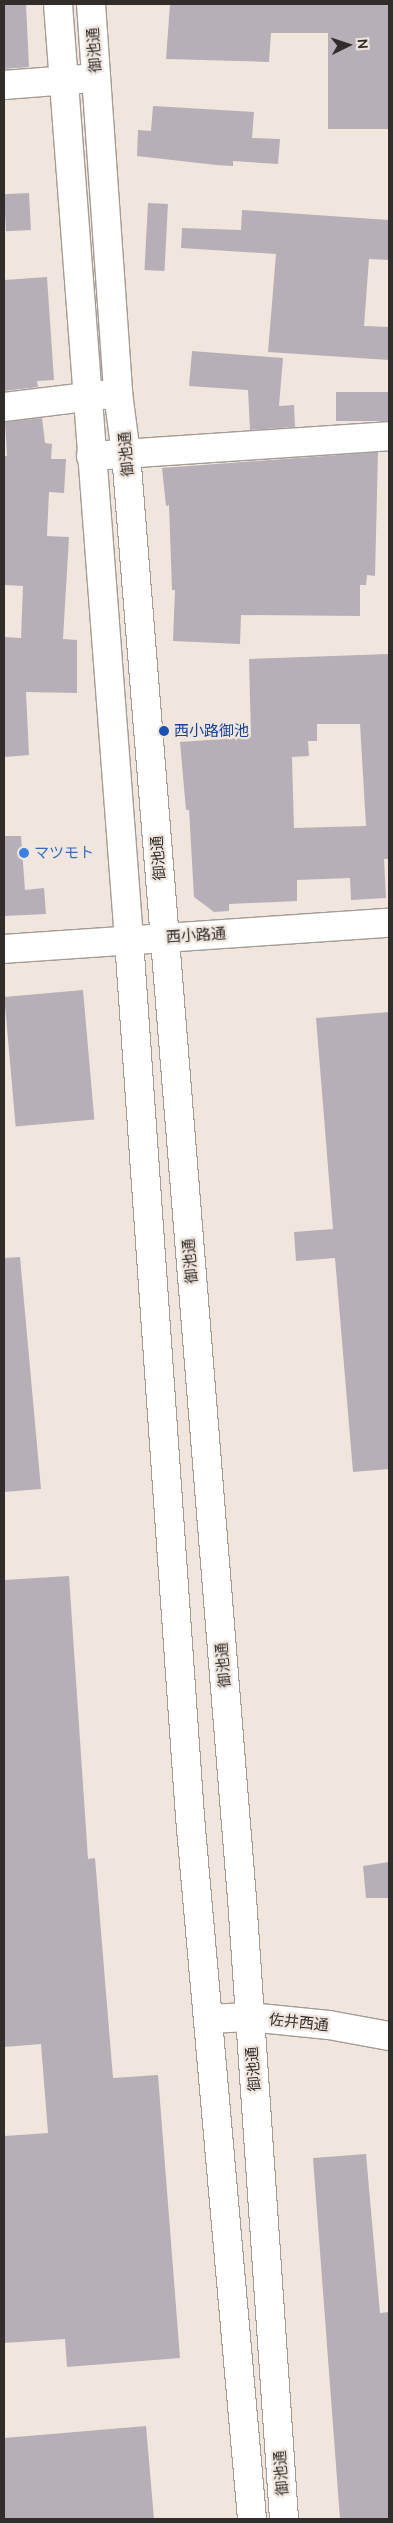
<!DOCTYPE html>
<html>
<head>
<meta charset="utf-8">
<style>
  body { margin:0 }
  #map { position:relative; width:393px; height:2523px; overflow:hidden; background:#f0e6de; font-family:Ubuntu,"Noto Sans JP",sans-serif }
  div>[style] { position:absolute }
  .building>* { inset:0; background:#b7afb8; transform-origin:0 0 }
  .roads { filter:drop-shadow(1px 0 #a49b94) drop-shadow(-1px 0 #a49b94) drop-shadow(0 1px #a49b94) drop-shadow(0 -1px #a49b94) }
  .street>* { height:28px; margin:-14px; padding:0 14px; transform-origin:14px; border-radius:14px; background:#fff }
  .secondary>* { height:28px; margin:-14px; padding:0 14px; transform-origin:14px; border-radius:14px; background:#fff }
  .dots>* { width:14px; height:14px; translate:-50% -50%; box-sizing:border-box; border:2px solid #f0e6de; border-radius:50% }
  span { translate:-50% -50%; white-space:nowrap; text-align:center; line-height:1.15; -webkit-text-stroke:4.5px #f0e6de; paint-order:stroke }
  .street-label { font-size:15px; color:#312d2a }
  .transit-label { font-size:15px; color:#164399 }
  .left { translate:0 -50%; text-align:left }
  .shop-label { font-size:15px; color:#366cbe }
  .frame { position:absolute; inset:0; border:5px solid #312d2a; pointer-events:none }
  .north { position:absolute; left:323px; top:20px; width:50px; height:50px; -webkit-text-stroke:4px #f0e6de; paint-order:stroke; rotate:86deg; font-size:14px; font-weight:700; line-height:20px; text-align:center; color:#312d2a }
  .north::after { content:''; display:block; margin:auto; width:18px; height:22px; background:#312d2a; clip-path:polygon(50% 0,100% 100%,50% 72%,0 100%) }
</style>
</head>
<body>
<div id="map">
  <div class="building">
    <i style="clip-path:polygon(4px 4px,26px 4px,29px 67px,4px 69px)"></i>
    <i style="clip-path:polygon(170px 4px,389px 4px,389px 129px,328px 129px,328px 33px,271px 33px,269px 62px,166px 59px)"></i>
    <i style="clip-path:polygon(153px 106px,254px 112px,252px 138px,280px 139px,278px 164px,233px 161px,233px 166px,216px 165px,137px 156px,138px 130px,151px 131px)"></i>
    <i style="left:29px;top:193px;width:37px;height:25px;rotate:87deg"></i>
    <i style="left:148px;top:203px;width:20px;height:67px;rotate:3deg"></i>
    <i style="clip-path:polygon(242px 210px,389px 220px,389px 260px,369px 259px,364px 326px,389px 327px,389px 360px,268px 352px,276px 254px,181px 248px,182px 228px,241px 230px)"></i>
    <i style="clip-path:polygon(47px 277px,54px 380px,37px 381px,38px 387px,4px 391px,4px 280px)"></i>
    <i style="clip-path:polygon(192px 351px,283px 358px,279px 406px,294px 405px,295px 427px,250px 430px,248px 390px,189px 386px)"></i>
    <i style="left:389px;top:392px;width:29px;height:53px;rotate:90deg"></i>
    <i style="clip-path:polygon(42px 418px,45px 443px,52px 444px,51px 459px,66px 459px,64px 493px,49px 492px,47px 536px,69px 537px,63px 639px,77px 640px,77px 693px,26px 692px,29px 755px,4px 757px,4px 637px,21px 638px,23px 586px,4px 585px,4px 456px,7px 456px,5px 422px)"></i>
    <i style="clip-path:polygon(378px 452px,375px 576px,367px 575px,366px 585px,360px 585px,360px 616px,241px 615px,240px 644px,173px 641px,175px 590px,172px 590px,169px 505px,166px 506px,162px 468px)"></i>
    <i style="clip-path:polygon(evenodd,389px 654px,389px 859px,384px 859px,386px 898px,351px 900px,350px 878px,297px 880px,297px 901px,229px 904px,229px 911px,214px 912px,194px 897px,189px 810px,186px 810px,180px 742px,251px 737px,249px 659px,389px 654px,317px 724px,360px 724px,366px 826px,294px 828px,292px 757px,309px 756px,308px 741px,317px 741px,317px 724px)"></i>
    <i style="clip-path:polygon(4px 836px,21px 836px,25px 890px,44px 888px,46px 914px,4px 916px)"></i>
    <i style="left:83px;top:990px;width:130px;height:79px;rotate:85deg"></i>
    <i style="clip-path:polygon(389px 1012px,389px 1469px,353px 1472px,335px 1258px,296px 1261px,294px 1232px,333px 1229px,316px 1018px)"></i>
    <i style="clip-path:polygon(20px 1257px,41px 1489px,4px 1492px,4px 1258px)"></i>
    <i style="clip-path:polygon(69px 1576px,88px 1859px,95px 1858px,113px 2078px,158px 2075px,180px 2358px,67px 2367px,65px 2339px,4px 2343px,4px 2136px,48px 2133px,41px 2044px,4px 2047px,4px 1580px)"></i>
    <i style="clip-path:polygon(389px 1862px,389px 1898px,366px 1898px,363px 1866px)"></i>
    <i style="clip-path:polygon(366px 2154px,380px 2313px,389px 2312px,389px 2519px,340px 2519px,313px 2158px)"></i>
    <i style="clip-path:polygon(146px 2426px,154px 2519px,4px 2519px,4px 2438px)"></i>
  </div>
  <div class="roads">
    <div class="street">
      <i style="left:4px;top:85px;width:92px;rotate:-4.4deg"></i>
      <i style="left:4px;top:407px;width:115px;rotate:-7deg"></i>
      <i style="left:91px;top:456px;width:299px;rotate:-3.8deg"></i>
      <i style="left:208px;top:2019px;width:41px;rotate:-2.8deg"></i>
      <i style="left:249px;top:2017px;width:80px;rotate:5.7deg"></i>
      <i style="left:329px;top:2025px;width:61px;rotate:10.4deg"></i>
    </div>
    <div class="secondary">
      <i style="left:58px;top:4px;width:939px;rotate:85.66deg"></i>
      <i style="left:129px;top:940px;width:879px;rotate:86.02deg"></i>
      <i style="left:190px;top:1817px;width:705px;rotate:84.95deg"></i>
      <i style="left:91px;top:4px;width:390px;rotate:86deg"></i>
      <i style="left:118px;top:393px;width:62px;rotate:82.5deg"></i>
      <i style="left:126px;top:454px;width:1449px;rotate:85.41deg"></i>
      <i style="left:242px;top:1898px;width:622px;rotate:86.13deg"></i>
      <i style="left:4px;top:949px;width:386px;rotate:-3.9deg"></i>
    </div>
  </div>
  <div class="dots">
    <i style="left:164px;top:731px;background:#1a4fb4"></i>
    <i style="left:24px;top:853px;background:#3f7fe0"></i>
  </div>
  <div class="street-label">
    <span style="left:94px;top:50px;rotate:-94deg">御池通</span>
    <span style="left:126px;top:454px;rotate:-95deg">御池通</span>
    <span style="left:158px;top:858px;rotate:-94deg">御池通</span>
    <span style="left:196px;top:935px;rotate:-4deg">西小路通</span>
    <span style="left:190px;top:1261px;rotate:-95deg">御池通</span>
    <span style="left:223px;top:1665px;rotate:-95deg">御池通</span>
    <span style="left:299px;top:2022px;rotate:6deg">佐井西通</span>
    <span style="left:253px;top:2069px;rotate:-94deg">御池通</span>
    <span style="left:281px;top:2473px;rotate:-94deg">御池通</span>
  </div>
  <div class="transit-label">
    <span class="left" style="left:174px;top:731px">西小路御池</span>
  </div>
  <div class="shop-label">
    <span class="left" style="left:34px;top:853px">マツモト</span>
  </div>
  <div class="frame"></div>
  <div class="north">N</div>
</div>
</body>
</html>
